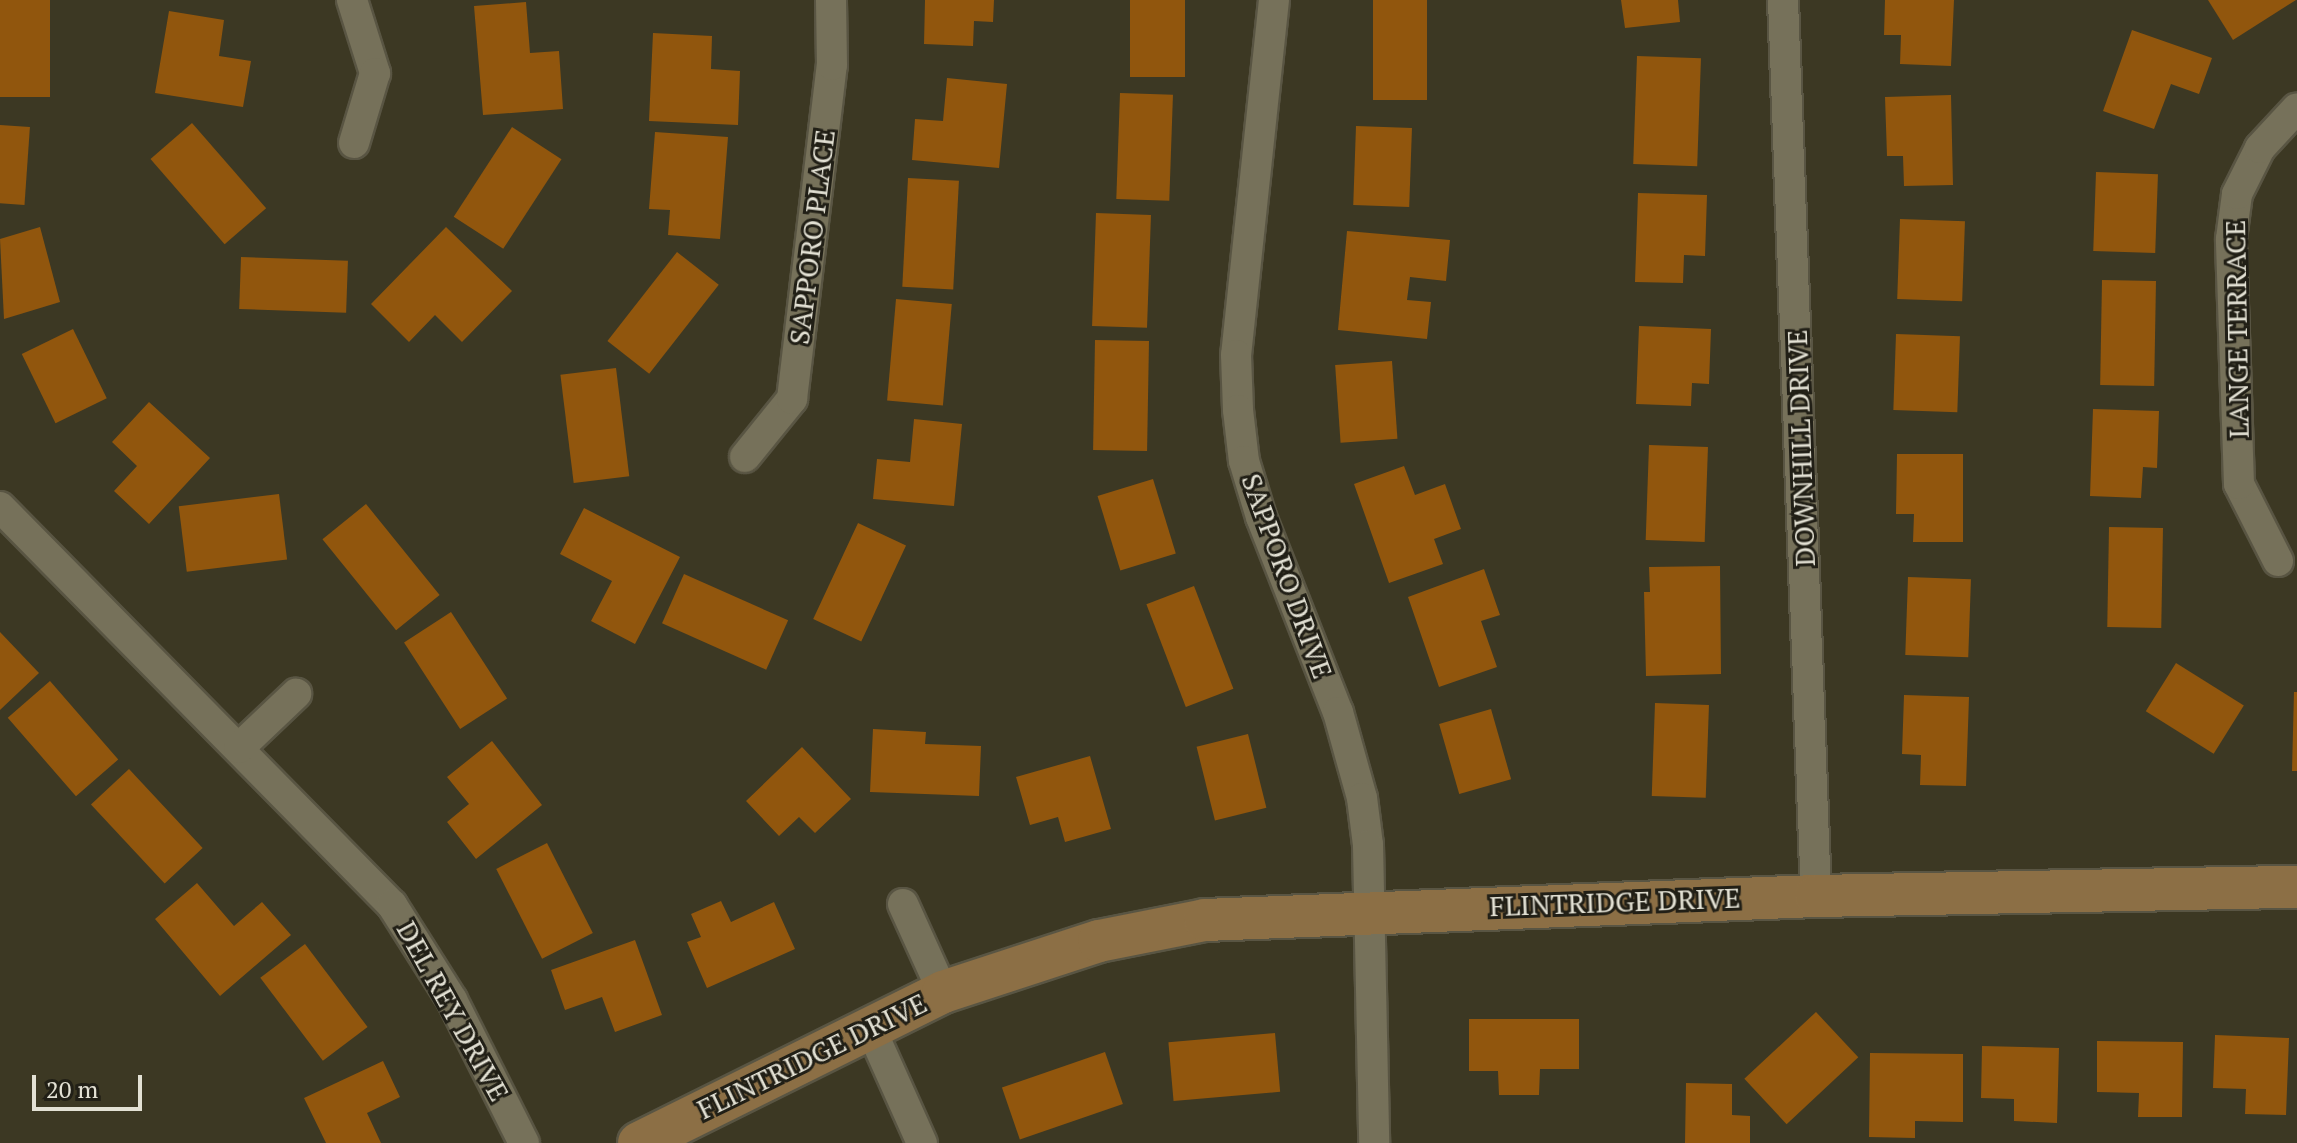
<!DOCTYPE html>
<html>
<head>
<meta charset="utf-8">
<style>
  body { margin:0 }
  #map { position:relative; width:2297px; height:1143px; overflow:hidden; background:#3c3823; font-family:"PT Serif",serif }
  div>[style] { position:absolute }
  .building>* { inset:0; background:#91560d; transform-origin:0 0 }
  .roads { filter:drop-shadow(2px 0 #595543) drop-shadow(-2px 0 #595543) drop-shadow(0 2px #595543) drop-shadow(0 -2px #595543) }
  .street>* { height:30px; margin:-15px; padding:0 15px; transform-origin:15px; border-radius:15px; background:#76715a }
  .secondary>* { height:42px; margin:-21px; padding:0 21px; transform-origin:21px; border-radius:21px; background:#8c6f45 }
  span { translate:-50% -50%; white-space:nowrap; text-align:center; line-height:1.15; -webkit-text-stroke:6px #211f16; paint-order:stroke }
  .street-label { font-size:28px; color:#e3e1d4 }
  .scale { position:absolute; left:32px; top:1075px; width:110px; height:36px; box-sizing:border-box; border:4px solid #e3e1d4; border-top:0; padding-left:10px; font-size:24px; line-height:28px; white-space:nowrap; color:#e3e1d4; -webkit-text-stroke:6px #211f16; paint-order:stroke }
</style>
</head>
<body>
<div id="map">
  <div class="building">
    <i style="left:0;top:0;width:50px;height:97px"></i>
    <i style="clip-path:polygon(925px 0,994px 0,993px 22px,974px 21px,973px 46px,924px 44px)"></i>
    <i style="left:1130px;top:0;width:55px;height:77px"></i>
    <i style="left:1373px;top:0;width:54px;height:100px"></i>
    <i style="clip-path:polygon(1621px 0,1678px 0,1680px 22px,1625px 28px)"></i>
    <i style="clip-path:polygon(1885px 0,1954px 0,1951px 66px,1900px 64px,1901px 35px,1884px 35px)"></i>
    <i style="clip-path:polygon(2208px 0,2296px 0,2233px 40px)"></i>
    <i style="clip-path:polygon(526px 2px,530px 53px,559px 51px,563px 109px,483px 115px,474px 6px)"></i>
    <i style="clip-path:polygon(169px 11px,224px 20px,219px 56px,251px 61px,243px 107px,155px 93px)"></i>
    <i style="clip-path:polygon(2132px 30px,2212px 58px,2199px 94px,2171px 84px,2154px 129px,2103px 111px)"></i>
    <i style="clip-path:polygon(653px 33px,712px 36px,711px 69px,740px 71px,738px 125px,649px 121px)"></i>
    <i style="left:1637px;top:56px;width:64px;height:108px;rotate:2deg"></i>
    <i style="clip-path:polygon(947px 78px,1007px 84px,999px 168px,912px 160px,915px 119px,943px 121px)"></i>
    <i style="left:1120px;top:93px;width:53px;height:106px;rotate:2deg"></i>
    <i style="clip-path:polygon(1951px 95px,1953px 185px,1904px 186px,1903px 156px,1887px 156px,1885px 97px)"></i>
    <i style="left:192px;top:123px;width:113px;height:55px;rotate:49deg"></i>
    <i style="left:0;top:125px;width:30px;height:78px;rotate:4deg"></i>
    <i style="left:1356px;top:126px;width:56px;height:79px;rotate:2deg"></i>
    <i style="left:512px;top:127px;width:59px;height:107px;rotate:33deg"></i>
    <i style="clip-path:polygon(655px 132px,728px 137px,720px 239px,668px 235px,670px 210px,649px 209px)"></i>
    <i style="left:2096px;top:172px;width:62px;height:79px;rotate:2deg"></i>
    <i style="left:908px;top:178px;width:51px;height:109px;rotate:3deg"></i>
    <i style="clip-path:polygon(1638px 193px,1707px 195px,1705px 256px,1684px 255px,1683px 283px,1635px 282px)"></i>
    <i style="left:1096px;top:213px;width:55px;height:113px;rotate:2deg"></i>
    <i style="left:1900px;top:219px;width:65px;height:80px;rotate:2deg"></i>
    <i style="clip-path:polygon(40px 227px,60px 302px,4px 319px,0 239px)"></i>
    <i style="clip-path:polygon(446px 227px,512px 291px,462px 342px,435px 315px,409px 342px,371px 304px)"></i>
    <i style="clip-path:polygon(1347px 231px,1450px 240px,1446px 281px,1410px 277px,1407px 300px,1431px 302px,1427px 339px,1338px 330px)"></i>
    <i style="left:677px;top:252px;width:53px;height:113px;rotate:38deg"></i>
    <i style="left:241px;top:257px;width:107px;height:52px;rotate:2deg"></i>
    <i style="left:2102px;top:280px;width:54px;height:105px;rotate:1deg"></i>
    <i style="left:896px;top:299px;width:56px;height:102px;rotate:5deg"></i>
    <i style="clip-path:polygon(1639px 326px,1711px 329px,1709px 384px,1692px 383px,1691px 406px,1636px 404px)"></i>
    <i style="left:73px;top:329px;width:77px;height:57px;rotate:64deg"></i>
    <i style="left:1896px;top:334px;width:64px;height:76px;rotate:2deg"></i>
    <i style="left:1095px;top:340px;width:54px;height:110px;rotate:1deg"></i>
    <i style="left:1392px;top:361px;width:78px;height:57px;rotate:86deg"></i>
    <i style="left:616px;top:368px;width:109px;height:56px;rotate:83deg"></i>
    <i style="clip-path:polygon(149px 402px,210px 458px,149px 524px,114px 491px,137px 466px,112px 442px)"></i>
    <i style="clip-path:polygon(2093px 409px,2159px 411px,2157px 468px,2143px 467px,2141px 498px,2090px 496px)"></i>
    <i style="clip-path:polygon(914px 419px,962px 424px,954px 506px,873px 499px,877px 459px,910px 462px)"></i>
    <i style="left:1649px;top:445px;width:59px;height:95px;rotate:2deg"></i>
    <i style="clip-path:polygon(1897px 454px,1963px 454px,1963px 542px,1913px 542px,1914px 514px,1896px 514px)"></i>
    <i style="clip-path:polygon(1404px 466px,1415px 495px,1445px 484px,1461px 529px,1434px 539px,1443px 564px,1389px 583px,1354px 484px)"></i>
    <i style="left:1153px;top:479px;width:78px;height:58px;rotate:73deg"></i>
    <i style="left:279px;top:494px;width:66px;height:101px;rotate:83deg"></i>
    <i style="left:366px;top:504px;width:117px;height:56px;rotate:51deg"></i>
    <i style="clip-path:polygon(584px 508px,680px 557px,635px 644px,591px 621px,612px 581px,560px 554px)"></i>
    <i style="left:858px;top:523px;width:53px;height:106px;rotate:25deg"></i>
    <i style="left:2109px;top:527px;width:54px;height:100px;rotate:1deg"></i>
    <i style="clip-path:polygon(1720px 566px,1721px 674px,1646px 676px,1644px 592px,1650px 592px,1649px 567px)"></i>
    <i style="clip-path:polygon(1484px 569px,1500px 615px,1481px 621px,1497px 667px,1439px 687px,1408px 597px)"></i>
    <i style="left:684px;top:574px;width:114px;height:54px;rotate:24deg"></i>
    <i style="left:1908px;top:577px;width:63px;height:78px;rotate:2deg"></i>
    <i style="left:1194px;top:586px;width:110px;height:51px;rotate:69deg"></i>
    <i style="left:451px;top:612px;width:103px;height:56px;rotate:57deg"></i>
    <i style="clip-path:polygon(0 632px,39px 673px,0 710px)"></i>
    <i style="left:2176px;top:663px;width:80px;height:57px;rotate:32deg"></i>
    <i style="left:50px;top:681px;width:104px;height:56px;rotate:49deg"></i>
    <i style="clip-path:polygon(2294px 692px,2297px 692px,2297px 771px,2292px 771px)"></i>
    <i style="clip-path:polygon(1904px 695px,1969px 697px,1966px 786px,1920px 785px,1921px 755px,1902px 754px)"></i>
    <i style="left:1655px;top:703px;width:54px;height:93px;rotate:2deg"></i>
    <i style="left:1491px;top:709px;width:73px;height:54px;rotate:74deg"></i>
    <i style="clip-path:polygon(873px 729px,926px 732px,925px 744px,981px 746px,979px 796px,870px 792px)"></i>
    <i style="left:1248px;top:734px;width:76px;height:53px;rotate:76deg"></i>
    <i style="clip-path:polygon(492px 741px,542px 805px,476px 859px,447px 822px,469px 804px,447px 777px)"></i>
    <i style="clip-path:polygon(802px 747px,851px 799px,815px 833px,799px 817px,779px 836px,746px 801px)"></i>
    <i style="clip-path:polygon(1090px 756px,1111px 829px,1065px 842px,1058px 817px,1030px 825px,1016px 777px)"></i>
    <i style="left:129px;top:769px;width:108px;height:52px;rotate:47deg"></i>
    <i style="left:547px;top:843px;width:101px;height:57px;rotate:63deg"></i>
    <i style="clip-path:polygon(197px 883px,234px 926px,262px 902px,291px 935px,220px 996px,155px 919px)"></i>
    <i style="clip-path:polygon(721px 901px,731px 922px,774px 902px,795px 949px,707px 988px,687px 942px,701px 937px,691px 914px)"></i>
    <i style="clip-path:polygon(635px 940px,662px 1015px,615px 1032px,602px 997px,565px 1010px,551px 970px)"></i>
    <i style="left:305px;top:944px;width:104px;height:56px;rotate:53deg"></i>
    <i style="left:1816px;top:1012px;width:62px;height:98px;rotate:47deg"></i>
    <i style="clip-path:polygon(1469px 1019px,1579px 1019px,1579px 1069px,1540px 1069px,1539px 1095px,1499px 1095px,1498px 1071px,1469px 1071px)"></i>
    <i style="left:1275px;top:1033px;width:59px;height:107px;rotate:85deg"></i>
    <i style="clip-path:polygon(2215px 1035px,2289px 1038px,2286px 1115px,2245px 1114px,2246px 1089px,2213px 1088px)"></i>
    <i style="clip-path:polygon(2097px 1041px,2183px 1042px,2182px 1117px,2138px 1117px,2139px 1093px,2097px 1092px)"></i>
    <i style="clip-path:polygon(1982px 1046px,2059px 1048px,2057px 1123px,2014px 1121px,2014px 1099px,1981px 1098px)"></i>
    <i style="left:1105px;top:1052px;width:55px;height:109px;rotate:71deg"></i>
    <i style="clip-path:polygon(1870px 1053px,1963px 1054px,1963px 1122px,1915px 1121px,1915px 1138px,1869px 1137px)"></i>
    <i style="clip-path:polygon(383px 1061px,400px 1097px,367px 1113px,381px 1143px,326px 1143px,304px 1098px)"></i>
    <i style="clip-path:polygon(1686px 1083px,1732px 1084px,1732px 1115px,1750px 1116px,1750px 1143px,1685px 1143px)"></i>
  </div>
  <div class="roads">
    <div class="street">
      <i style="left:352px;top:0;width:77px;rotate:72.5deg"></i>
      <i style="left:375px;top:73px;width:73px;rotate:106.7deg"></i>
      <i style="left:1274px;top:0;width:357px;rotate:96.1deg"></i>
      <i style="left:1236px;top:355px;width:55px;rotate:87.9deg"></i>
      <i style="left:1238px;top:410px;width:51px;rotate:83.3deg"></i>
      <i style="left:1244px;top:461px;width:59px;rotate:73.1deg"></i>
      <i style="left:1261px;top:517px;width:210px;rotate:68.5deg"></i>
      <i style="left:1338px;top:712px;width:89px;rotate:74.4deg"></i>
      <i style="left:1362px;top:798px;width:47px;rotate:82.7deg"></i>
      <i style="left:1368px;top:845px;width:298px;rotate:88.8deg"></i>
      <i style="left:1783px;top:0;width:897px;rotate:87.89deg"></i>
      <i style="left:745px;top:457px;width:75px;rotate:-51deg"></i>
      <i style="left:792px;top:399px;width:336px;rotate:-83.2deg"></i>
      <i style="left:832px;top:65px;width:65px;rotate:-90.9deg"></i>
      <i style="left:0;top:507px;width:559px;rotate:45.44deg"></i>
      <i style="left:392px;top:905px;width:112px;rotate:57.7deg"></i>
      <i style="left:452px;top:1000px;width:160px;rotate:63.3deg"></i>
      <i style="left:2278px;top:561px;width:86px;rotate:-116.9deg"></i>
      <i style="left:2239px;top:484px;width:245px;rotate:-91.9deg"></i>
      <i style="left:2231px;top:239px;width:45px;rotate:-82.4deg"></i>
      <i style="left:2237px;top:194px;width:51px;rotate:-63.4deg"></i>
      <i style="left:2260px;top:148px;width:54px;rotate:-47.2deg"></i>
      <i style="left:239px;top:748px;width:79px;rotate:-43.5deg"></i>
      <i style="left:903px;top:904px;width:97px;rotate:65.6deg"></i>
      <i style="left:870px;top:1027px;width:127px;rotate:65.9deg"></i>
    </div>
    <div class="secondary">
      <i style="left:639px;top:1143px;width:339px;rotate:-26.4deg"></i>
      <i style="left:943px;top:992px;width:164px;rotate:-18.1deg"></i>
      <i style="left:1099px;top:941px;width:108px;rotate:-11.2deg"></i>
      <i style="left:1205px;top:920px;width:611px;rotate:-2.25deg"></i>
      <i style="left:1816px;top:896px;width:481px;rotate:-1.1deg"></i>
    </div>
  </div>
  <div class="street-label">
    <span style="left:812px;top:237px;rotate:-83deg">SAPPORO PLACE</span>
    <span style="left:2237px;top:329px;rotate:-91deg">LANGE TERRACE</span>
    <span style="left:1801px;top:448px;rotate:-92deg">DOWNHILL DRIVE</span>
    <span style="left:1287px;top:576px;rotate:70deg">SAPPORO DRIVE</span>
    <span style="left:1615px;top:902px;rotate:-2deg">FLINTRIDGE DRIVE</span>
    <span style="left:453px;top:1011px;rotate:61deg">DEL REY DRIVE</span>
    <span style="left:812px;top:1056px;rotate:-26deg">FLINTRIDGE DRIVE</span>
  </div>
  <div class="scale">20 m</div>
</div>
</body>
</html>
